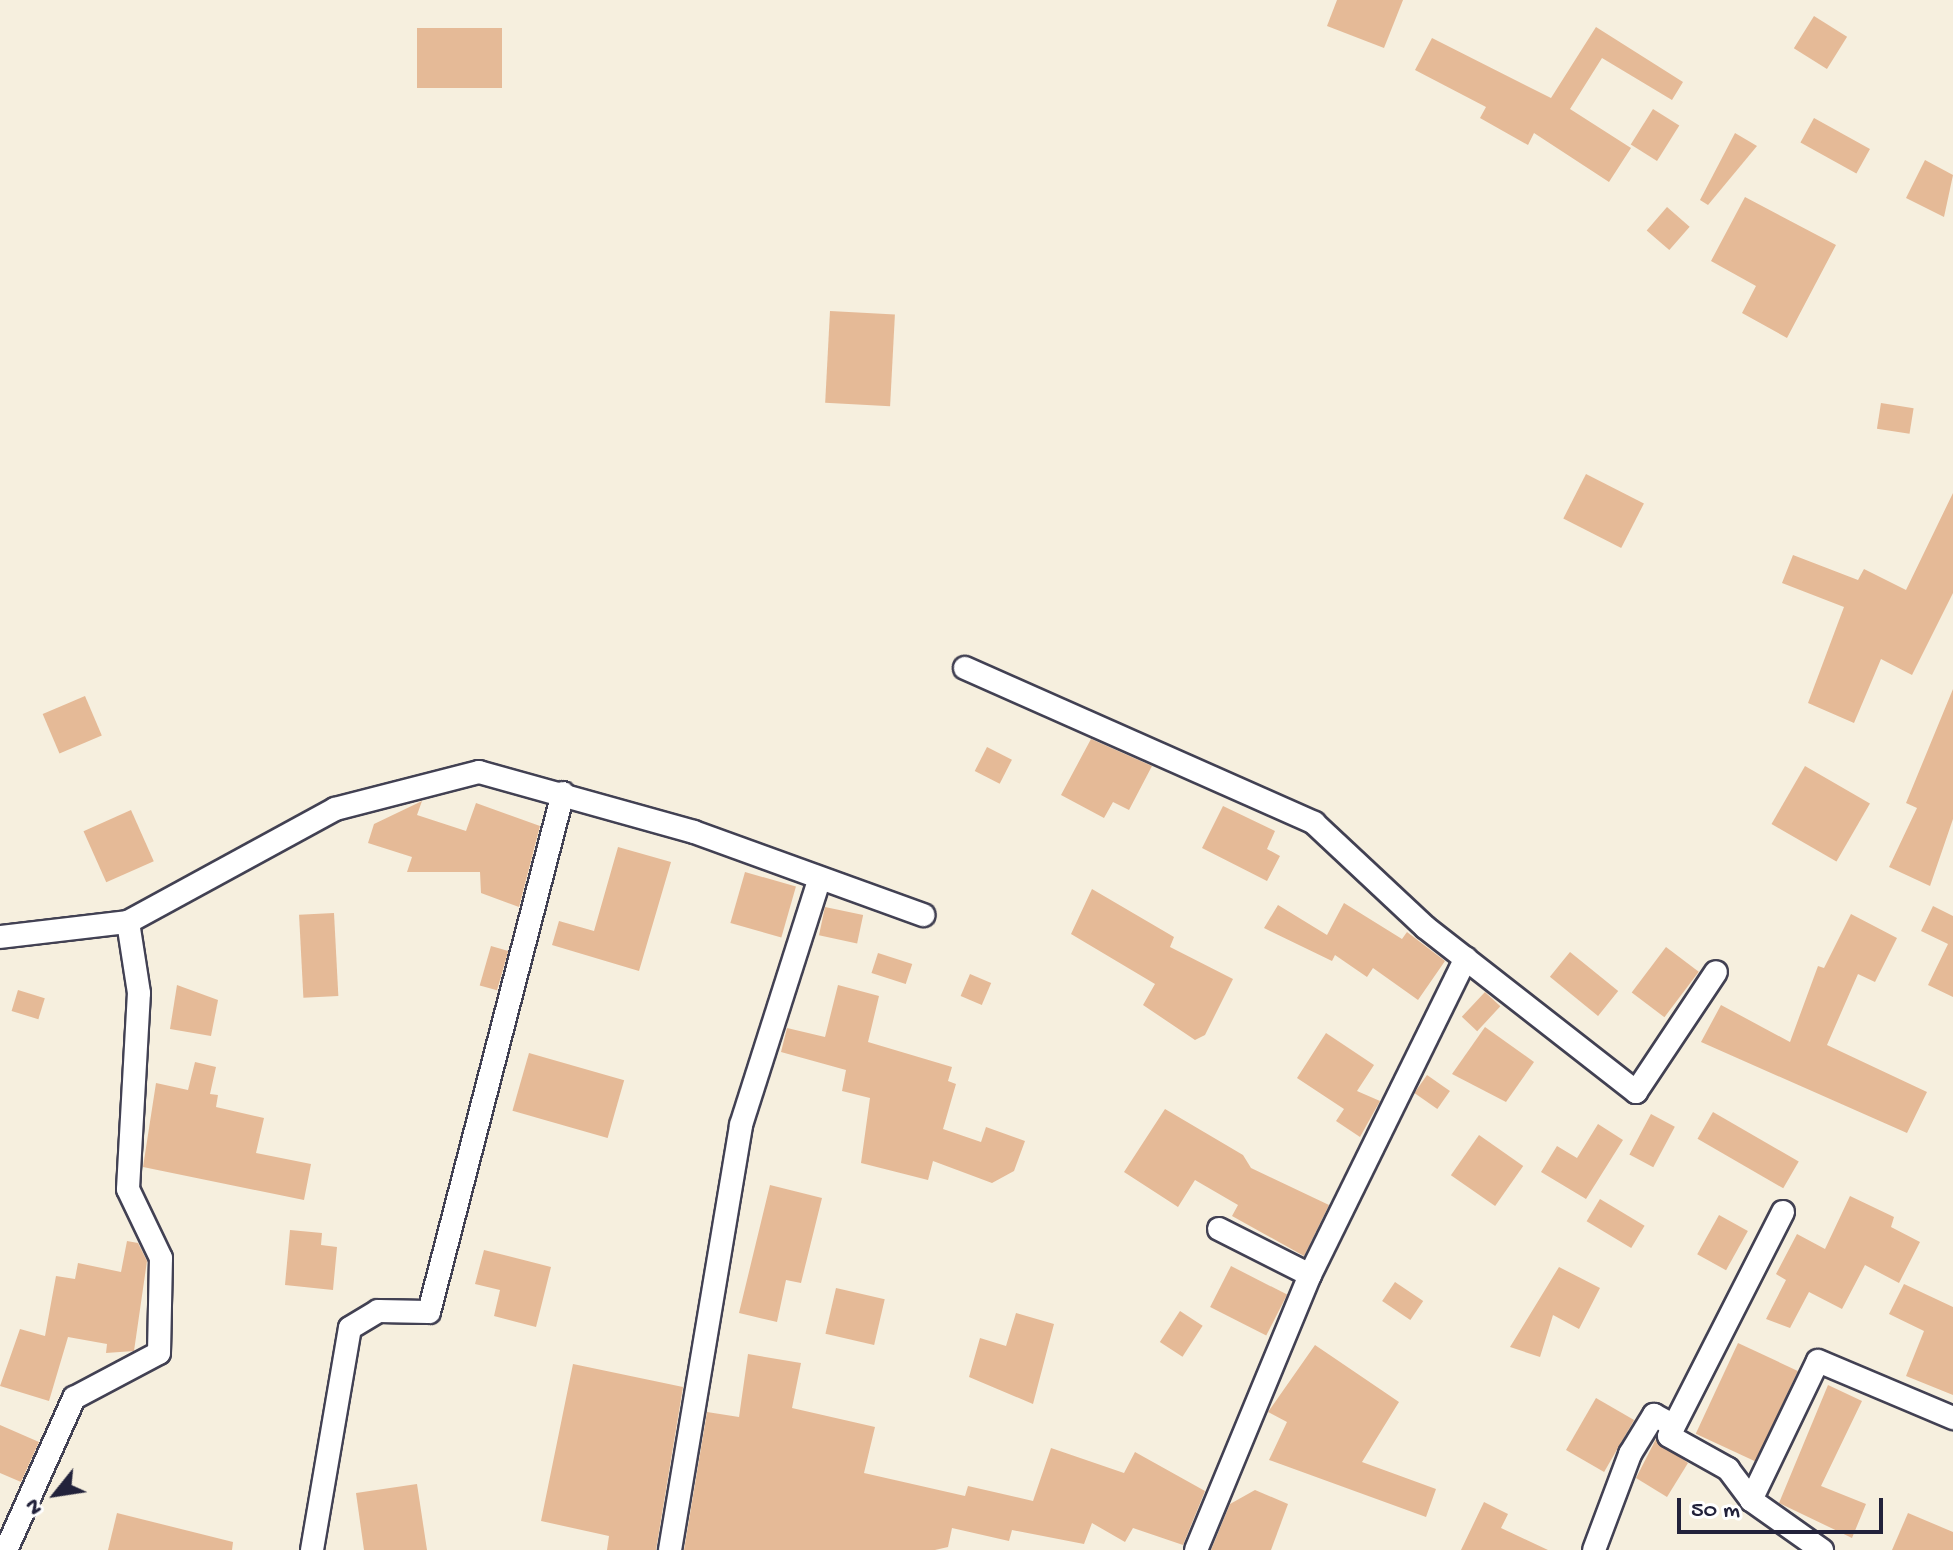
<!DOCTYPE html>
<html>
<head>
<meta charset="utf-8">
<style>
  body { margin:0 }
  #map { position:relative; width:1953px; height:1550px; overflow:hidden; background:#f6efde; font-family:"Gochi Hand",sans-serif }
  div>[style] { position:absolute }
  .building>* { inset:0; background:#e5ba97; transform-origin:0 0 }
  .roads { filter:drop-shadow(2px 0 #424153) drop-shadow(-2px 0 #424153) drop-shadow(0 2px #424153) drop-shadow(0 -2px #424153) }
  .street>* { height:22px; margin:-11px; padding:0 11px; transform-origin:11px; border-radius:11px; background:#fff }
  span { translate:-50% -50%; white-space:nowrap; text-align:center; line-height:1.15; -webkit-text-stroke:7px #fff; paint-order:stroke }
  .north { position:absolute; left:16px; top:1454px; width:80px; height:80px; -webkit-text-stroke:6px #fff; paint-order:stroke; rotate:240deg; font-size:22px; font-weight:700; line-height:32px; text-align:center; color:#22223b }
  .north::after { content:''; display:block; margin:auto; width:28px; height:36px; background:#22223b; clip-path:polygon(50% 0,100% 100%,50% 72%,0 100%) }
  .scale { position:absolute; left:1677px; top:1498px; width:206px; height:36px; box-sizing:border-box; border:4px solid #22223b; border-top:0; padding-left:10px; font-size:24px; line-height:28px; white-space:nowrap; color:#22223b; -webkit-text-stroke:6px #fff; paint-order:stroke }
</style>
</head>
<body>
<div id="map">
  <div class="building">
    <i style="clip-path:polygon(1337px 0,1403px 0,1384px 48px,1327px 26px)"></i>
    <i style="left:1814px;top:16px;width:39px;height:38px;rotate:32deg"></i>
    <i style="clip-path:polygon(1596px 27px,1683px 82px,1672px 100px,1602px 58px,1570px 109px,1631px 148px,1609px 182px,1534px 133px,1528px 145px,1480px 118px,1486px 107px,1415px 70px,1432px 38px,1551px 98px)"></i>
    <i style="left:417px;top:28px;width:85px;height:60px"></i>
    <i style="left:1653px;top:109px;width:31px;height:42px;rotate:32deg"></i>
    <i style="left:1814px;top:118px;width:64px;height:28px;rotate:29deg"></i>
    <i style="clip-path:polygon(1735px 133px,1757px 146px,1708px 205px,1700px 200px)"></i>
    <i style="clip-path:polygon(1925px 160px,1953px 175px,1944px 217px,1906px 198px)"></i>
    <i style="clip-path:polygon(1745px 197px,1836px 245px,1787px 338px,1742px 313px,1756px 286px,1711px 261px)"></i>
    <i style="left:1667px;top:207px;width:30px;height:31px;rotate:41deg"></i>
    <i style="left:830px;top:311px;width:65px;height:92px;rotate:3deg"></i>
    <i style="left:1881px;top:403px;width:33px;height:26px;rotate:9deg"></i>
    <i style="left:1586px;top:474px;width:65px;height:50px;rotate:27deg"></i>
    <i style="clip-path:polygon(1953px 493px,1953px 593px,1912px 675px,1881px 659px,1854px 723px,1808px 703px,1844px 607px,1782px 583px,1793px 555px,1858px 580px,1864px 569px,1906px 590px)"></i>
    <i style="clip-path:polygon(1953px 689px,1953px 819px,1930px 886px,1889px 867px,1917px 808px,1906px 803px)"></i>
    <i style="left:85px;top:696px;width:43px;height:46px;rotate:67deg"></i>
    <i style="clip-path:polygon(1091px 739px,1152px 766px,1129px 810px,1113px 802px,1104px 818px,1061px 795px)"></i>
    <i style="left:987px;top:747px;width:28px;height:27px;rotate:27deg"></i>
    <i style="left:1805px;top:766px;width:75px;height:67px;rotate:30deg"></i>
    <i style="clip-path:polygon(422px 801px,417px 815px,466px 831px,476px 803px,540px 826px,519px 907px,481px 893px,480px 872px,407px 872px,412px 857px,368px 843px,374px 824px)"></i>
    <i style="clip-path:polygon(1223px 806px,1275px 831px,1267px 849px,1280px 856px,1267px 881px,1202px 848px)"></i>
    <i style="left:131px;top:810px;width:56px;height:52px;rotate:66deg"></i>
    <i style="clip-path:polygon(618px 847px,671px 862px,639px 971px,552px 945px,559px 921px,594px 931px)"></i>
    <i style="left:745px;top:872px;width:53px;height:53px;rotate:16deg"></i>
    <i style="clip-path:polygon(1092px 889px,1174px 937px,1170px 947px,1233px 979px,1205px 1035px,1195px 1040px,1143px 1005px,1155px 984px,1071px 934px)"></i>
    <i style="clip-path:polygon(1344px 903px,1402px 939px,1407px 932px,1445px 961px,1418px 1000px,1373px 968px,1367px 977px,1335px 955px,1332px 961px,1264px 928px,1278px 905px,1327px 935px)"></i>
    <i style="clip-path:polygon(1933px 906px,1953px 916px,1953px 997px,1928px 985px,1948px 944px,1921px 931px)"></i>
    <i style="left:825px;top:907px;width:39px;height:29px;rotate:12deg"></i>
    <i style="left:334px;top:913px;width:83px;height:35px;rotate:87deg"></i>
    <i style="clip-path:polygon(1851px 914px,1897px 938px,1875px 982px,1858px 974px,1827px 1045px,1927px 1092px,1907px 1133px,1701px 1042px,1721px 1005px,1790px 1042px,1818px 966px,1824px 968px)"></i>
    <i style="left:491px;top:946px;width:18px;height:41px;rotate:16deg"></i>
    <i style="left:1666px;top:947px;width:41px;height:57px;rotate:37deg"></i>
    <i style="left:1570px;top:952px;width:62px;height:32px;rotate:39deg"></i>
    <i style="left:878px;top:953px;width:36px;height:21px;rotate:18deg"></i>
    <i style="left:970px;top:974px;width:23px;height:24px;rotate:23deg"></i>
    <i style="clip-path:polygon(177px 985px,218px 1000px,211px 1036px,170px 1029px)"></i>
    <i style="clip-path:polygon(838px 985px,879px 996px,868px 1042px,952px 1067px,948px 1081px,956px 1084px,943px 1129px,981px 1142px,986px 1127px,1025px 1141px,1014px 1171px,992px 1183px,933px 1161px,928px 1180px,861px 1163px,870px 1098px,842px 1091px,846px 1070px,781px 1052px,787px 1028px,825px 1037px)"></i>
    <i style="left:18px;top:990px;width:28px;height:22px;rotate:17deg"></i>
    <i style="left:1485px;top:992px;width:21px;height:34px;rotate:43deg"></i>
    <i style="clip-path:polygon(1485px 1027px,1534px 1062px,1506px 1102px,1452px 1074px)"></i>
    <i style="clip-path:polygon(1326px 1033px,1374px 1065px,1357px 1091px,1380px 1101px,1360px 1137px,1336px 1121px,1344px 1109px,1297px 1078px)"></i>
    <i style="left:529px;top:1053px;width:99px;height:60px;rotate:16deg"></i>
    <i style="clip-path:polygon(195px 1062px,216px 1067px,210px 1094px,218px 1095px,216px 1107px,264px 1118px,256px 1153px,311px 1164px,304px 1200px,143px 1167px,156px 1083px,188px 1090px)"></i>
    <i style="left:1427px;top:1075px;width:28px;height:22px;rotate:35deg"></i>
    <i style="clip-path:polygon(1165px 1109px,1243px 1155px,1251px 1168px,1329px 1205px,1304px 1256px,1232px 1216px,1238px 1205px,1195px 1180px,1178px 1207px,1124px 1172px)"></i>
    <i style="left:1713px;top:1112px;width:99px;height:31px;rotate:30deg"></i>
    <i style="left:1651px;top:1114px;width:27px;height:46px;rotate:28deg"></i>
    <i style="clip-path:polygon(1598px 1124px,1623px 1140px,1586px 1199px,1541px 1172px,1557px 1146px,1577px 1158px)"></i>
    <i style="left:1479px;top:1135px;width:54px;height:49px;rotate:35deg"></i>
    <i style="clip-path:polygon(770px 1185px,822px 1198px,801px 1283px,786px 1280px,777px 1322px,739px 1313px)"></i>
    <i style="clip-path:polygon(1850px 1196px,1894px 1217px,1891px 1227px,1920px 1242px,1899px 1283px,1865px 1265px,1842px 1309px,1809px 1292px,1790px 1328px,1766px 1319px,1786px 1280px,1776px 1274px,1797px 1234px,1825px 1249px)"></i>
    <i style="left:1600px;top:1199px;width:52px;height:26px;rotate:31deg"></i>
    <i style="left:1719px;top:1215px;width:33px;height:45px;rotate:29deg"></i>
    <i style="clip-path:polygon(290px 1230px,322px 1233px,321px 1245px,337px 1247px,333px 1290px,285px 1285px)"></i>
    <i style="clip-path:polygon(127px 1241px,138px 1243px,147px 1261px,134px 1351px,106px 1353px,107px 1344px,68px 1337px,49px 1401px,0 1386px,20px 1329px,45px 1336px,56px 1276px,75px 1279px,78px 1263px,121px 1272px)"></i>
    <i style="clip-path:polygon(484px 1250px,551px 1267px,536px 1327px,494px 1316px,500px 1290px,475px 1284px)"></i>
    <i style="left:1231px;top:1266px;width:63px;height:46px;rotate:27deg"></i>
    <i style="clip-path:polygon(1559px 1267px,1600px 1288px,1579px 1329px,1553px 1315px,1540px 1357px,1510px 1347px)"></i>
    <i style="left:1395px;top:1282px;width:34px;height:23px;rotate:34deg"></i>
    <i style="clip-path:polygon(1904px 1284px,1953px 1307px,1953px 1395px,1906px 1376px,1924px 1331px,1889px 1314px)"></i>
    <i style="left:836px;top:1288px;width:50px;height:47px;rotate:13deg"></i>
    <i style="left:1180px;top:1311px;width:27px;height:37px;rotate:33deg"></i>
    <i style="clip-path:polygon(1016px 1313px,1054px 1324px,1033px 1404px,969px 1377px,980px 1338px,1006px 1346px)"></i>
    <i style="left:1738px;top:1343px;width:66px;height:100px;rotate:25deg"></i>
    <i style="clip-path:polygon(1315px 1345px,1399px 1402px,1362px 1462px,1436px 1489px,1426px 1517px,1269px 1460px,1287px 1422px,1268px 1412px)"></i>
    <i style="clip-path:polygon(748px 1354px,801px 1363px,792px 1408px,875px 1427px,864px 1473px,965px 1496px,968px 1486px,1033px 1501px,1051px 1448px,1124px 1473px,1135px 1452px,1205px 1491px,1183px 1545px,1133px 1528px,1125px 1542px,1092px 1523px,1084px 1544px,1012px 1530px,1009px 1541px,952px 1528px,948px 1547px,935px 1550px,684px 1550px,707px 1412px,739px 1417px)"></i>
    <i style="clip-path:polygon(573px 1364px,683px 1387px,656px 1550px,607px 1550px,609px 1536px,541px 1521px)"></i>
    <i style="clip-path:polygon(1828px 1385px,1862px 1401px,1821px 1486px,1866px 1504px,1852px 1538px,1779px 1503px)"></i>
    <i style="left:1596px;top:1398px;width:44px;height:60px;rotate:30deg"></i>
    <i style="clip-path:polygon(0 1425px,39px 1442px,21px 1482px,0 1473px)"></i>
    <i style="clip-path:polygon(1656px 1439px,1688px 1463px,1667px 1497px,1636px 1478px)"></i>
    <i style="clip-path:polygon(417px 1484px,427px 1550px,364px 1550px,356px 1493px)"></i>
    <i style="clip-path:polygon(1255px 1490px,1288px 1504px,1271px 1550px,1211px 1550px,1230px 1504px)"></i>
    <i style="clip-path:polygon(1484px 1502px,1508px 1514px,1501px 1528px,1548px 1550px,1461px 1550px)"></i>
    <i style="clip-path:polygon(117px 1513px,233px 1542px,232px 1550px,108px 1550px)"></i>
    <i style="clip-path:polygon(1908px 1513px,1953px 1532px,1953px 1550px,1892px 1550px)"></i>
  </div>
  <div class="roads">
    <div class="street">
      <i style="left:965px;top:668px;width:382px;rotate:23.9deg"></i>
      <i style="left:1314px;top:823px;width:152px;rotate:43.1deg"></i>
      <i style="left:1425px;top:927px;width:268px;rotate:38deg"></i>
      <i style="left:1636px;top:1092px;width:144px;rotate:-56.3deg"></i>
      <i style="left:0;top:937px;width:129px;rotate:-6.7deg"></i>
      <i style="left:128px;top:922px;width:236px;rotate:-28.6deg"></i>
      <i style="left:335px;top:809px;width:149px;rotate:-14.4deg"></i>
      <i style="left:479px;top:772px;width:223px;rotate:15.6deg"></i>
      <i style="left:694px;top:832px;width:244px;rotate:19.9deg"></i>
      <i style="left:1783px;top:1212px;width:251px;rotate:117deg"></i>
      <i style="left:1669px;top:1436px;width:68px;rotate:29.2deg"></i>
      <i style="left:1728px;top:1469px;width:39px;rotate:53deg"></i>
      <i style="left:1751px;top:1500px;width:87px;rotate:35.2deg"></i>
      <i style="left:1219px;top:1229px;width:102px;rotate:26.8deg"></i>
      <i style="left:1751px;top:1500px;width:154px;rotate:-64.3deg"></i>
      <i style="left:1818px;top:1361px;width:147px;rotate:22.9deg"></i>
      <i style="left:6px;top:1550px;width:167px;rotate:-65.9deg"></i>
      <i style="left:74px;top:1398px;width:96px;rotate:-27.9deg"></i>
      <i style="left:159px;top:1353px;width:95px;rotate:-88.8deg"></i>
      <i style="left:161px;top:1258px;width:76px;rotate:-115.6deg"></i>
      <i style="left:128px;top:1189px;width:196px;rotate:-86.8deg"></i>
      <i style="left:139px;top:993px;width:72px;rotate:-98.8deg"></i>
      <i style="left:312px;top:1550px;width:225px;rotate:-80.3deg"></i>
      <i style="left:350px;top:1328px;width:33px;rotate:-31deg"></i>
      <i style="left:378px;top:1311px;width:51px;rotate:1.1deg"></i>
      <i style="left:429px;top:1312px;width:536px;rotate:-75.52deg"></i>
      <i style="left:670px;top:1550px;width:431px;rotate:-80.5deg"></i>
      <i style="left:741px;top:1125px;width:257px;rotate:-72.3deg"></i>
      <i style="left:1196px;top:1550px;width:298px;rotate:-67.5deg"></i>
      <i style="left:1310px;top:1275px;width:353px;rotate:-63.8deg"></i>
      <i style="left:1594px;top:1550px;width:103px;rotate:-69.4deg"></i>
      <i style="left:1630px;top:1454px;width:46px;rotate:-58.4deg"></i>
      <i style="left:1654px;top:1415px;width:21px;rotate:28deg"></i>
    </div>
  </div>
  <div class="north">N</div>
  <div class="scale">50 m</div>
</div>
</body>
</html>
